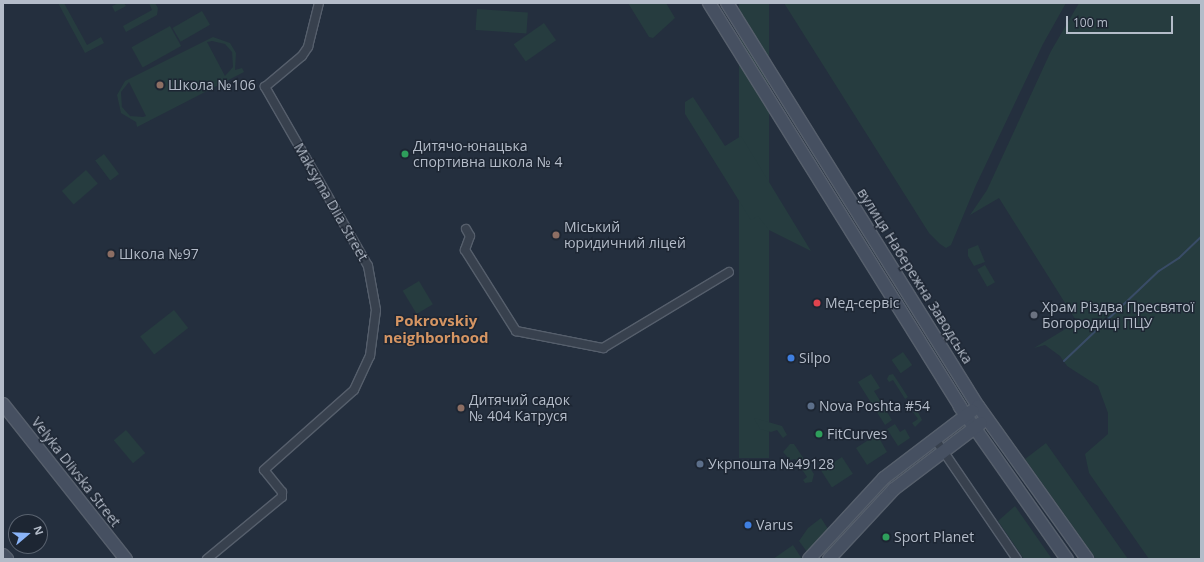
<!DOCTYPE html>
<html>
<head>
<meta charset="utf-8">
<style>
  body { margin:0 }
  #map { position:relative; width:1204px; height:562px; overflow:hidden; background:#242f3e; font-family:"Open Sans",sans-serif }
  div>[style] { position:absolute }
  .green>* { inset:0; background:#263c3f; transform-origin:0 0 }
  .stream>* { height:2px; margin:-1px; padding:0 1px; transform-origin:1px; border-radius:1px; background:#394c67 }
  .roads { filter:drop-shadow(1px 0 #565f6c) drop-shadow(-1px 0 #565f6c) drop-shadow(0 1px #565f6c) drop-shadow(0 -1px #565f6c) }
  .street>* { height:8px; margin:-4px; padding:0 4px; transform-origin:4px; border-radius:4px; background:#38414e }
  .secondary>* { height:12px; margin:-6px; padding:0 6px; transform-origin:6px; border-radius:6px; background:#465061 }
  .dots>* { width:11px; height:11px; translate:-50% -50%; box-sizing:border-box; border:2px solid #1d2633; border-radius:50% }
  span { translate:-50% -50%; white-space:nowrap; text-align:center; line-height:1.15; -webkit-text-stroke:3px #1d2633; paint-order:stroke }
  .poi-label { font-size:14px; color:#b4bcc9 }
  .left { translate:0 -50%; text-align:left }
  .street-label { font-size:14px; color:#b4bcc9 }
  .neighbourhood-label { font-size:15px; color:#d59563; font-weight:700 }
  .frame { position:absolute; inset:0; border:4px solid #b4bcc9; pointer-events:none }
  .north { position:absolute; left:8px; top:514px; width:40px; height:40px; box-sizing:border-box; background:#1d2633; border:1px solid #59626f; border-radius:50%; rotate:71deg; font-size:11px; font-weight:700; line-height:16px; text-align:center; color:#b4bcc9 }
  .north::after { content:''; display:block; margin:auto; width:14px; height:18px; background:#8ab4f8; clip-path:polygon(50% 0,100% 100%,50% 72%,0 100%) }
  .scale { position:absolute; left:1066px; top:16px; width:107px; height:18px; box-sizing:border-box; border:2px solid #b4bcc9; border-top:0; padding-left:5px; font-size:12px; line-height:14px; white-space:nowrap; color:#b4bcc9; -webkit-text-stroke:3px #1d2633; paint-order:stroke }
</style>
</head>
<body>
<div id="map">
  <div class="green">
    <i style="clip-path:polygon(58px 3px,64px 3px,87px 45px,101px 37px,104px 43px,85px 53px)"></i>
    <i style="clip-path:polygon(119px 3px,124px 3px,126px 6px,115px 12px,112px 6px)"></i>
    <i style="clip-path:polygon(149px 3px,155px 3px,158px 8px,157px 15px,126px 32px,123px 26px,152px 10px)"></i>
    <i style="clip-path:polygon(628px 3px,666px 3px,675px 18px,653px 38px,649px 37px)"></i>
    <i style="left:739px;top:3px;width:30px;height:455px"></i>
    <i style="clip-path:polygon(784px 3px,1066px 3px,1043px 44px,976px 185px,951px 245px,946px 248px,940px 244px,929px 233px)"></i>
    <i style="clip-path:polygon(1079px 3px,1201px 3px,1201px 559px,1149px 559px,1089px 473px,1085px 454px,1108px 434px,1108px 413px,1098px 386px,1067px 366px,1060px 356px,1045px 345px,1034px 348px,1077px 322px,999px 198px,970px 215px,987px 190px,1051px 51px)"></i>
    <i style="left:477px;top:9px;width:51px;height:21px;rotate:4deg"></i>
    <i style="left:202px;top:11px;width:16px;height:34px;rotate:60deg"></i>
    <i style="left:544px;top:23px;width:21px;height:37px;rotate:55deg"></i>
    <i style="left:170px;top:26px;width:23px;height:44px;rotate:61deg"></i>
    <i style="clip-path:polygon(evenodd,213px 37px,230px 43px,236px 53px,235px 70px,242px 68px,244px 72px,137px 127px,136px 122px,121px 113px,117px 95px,125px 81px,213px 37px,212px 41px,225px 44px,232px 52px,233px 67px,225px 76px,207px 42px,212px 41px,213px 37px,129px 82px,146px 116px,143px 117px,130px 116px,122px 107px,121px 92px,129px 82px)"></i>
    <i style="clip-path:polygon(693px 97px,725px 146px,741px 136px,811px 251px,769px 230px,758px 216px,751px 220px,685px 114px,685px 102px)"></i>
    <i style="left:104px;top:154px;width:25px;height:11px;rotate:53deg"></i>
    <i style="left:86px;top:170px;width:18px;height:32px;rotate:49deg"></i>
    <i style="clip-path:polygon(978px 245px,985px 262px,974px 266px,968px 256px,968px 249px)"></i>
    <i style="left:985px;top:265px;width:20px;height:9px;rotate:60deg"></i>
    <i style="left:419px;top:281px;width:27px;height:19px;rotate:59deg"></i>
    <i style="left:174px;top:310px;width:23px;height:43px;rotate:52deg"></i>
    <i style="left:903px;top:352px;width:16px;height:14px;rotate:55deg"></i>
    <i style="clip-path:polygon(871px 374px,880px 388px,874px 391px,892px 420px,885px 425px,858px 382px)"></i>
    <i style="clip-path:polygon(893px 374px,908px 397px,905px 399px,893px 380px,889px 382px,887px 379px,889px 375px)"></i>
    <i style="clip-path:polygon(917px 410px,922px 420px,915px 427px,912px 423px,918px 419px,913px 412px)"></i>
    <i style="clip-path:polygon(754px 418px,782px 426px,787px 435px,783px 438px,777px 430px,771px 432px,760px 429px)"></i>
    <i style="clip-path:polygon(895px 424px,900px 432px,905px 429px,910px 438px,898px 446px,887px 429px)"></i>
    <i style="left:126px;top:430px;width:30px;height:16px;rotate:50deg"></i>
    <i style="clip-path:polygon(873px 437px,879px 438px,887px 452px,867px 465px,856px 448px)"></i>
    <i style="clip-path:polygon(1046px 443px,1128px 559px,1096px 559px,1025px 459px)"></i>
    <i style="clip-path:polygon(790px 444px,794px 444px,814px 474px,812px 482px,805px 483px,803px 480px,807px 477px,795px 459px,790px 460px,783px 452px)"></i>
    <i style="left:842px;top:457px;width:20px;height:25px;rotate:57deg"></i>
    <i style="clip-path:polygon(1015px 506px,1052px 559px,1024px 559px,998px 521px)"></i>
    <i style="clip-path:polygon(821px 518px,828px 529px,807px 552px,799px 541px,808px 528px)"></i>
    <i style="clip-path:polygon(793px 545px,802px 559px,773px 559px)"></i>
  </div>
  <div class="stream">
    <i style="left:1064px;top:361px;width:131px;rotate:-43.5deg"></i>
    <i style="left:1159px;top:271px;width:24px;rotate:-33deg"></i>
    <i style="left:1179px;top:258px;width:30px;rotate:-44deg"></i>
  </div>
  <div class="roads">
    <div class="street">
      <i style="left:466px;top:229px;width:8px;rotate:60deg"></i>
      <i style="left:470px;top:236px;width:15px;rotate:110deg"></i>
      <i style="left:465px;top:250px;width:96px;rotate:57.8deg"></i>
      <i style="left:516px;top:331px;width:89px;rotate:11.1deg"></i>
      <i style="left:603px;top:348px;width:147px;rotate:-31.1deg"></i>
      <i style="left:935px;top:439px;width:145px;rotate:55.7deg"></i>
      <i style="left:207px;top:559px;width:97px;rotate:-39.6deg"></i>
      <i style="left:282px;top:497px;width:5px;rotate:-90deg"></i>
      <i style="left:282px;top:492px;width:28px;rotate:-129deg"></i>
      <i style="left:264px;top:470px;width:120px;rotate:-41.6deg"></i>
      <i style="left:354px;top:390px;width:38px;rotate:-65deg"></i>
      <i style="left:370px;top:356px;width:46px;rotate:-82.6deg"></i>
      <i style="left:376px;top:310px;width:45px;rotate:-100.3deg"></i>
      <i style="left:368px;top:266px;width:207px;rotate:-119.9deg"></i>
      <i style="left:265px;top:87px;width:48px;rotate:-40deg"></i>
      <i style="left:302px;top:56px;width:11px;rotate:-56deg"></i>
      <i style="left:308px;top:47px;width:45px;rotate:-76deg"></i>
    </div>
    <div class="secondary">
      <i style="left:709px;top:3px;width:476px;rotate:58.1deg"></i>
      <i style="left:960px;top:407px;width:186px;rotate:54.9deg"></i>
      <i style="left:727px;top:3px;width:475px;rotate:58.1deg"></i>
      <i style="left:978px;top:406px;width:188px;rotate:54.5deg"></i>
      <i style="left:3px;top:404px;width:198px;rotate:51.6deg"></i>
      <i style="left:3px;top:555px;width:6px;rotate:45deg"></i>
      <i style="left:809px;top:559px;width:110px;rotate:-47.2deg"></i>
      <i style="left:884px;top:478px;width:111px;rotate:-37.3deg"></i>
      <i style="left:829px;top:559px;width:96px;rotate:-47.1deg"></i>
      <i style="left:894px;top:489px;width:109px;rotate:-37.2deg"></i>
    </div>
  </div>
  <div class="dots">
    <i style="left:160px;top:85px;background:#8d6e63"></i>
    <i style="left:405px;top:154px;background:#2e9e5b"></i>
    <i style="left:556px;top:235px;background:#8d6e63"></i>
    <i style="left:111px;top:254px;background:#8d6e63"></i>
    <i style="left:817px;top:303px;background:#e0444e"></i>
    <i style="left:1034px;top:315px;background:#6b7280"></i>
    <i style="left:791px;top:358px;background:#3f7fe0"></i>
    <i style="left:811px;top:406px;background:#5c6f8a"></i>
    <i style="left:461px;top:408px;background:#8d6e63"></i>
    <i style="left:819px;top:434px;background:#2e9e5b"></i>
    <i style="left:700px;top:464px;background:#5c6f8a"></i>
    <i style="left:748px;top:525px;background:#3f7fe0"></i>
    <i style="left:886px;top:537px;background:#2e9e5b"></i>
  </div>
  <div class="poi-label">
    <span class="left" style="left:168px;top:85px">Школа №106</span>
    <span class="left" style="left:413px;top:154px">Дитячо-юнацька<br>спортивна школа № 4</span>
    <span class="left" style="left:564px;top:235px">Міський<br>юридичний ліцей</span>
    <span class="left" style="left:119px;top:254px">Школа №97</span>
    <span class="left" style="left:825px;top:303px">Мед-сервіс</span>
    <span class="left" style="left:1042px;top:315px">Храм Різдва Пресвятої<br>Богородиці ПЦУ</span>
    <span class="left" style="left:799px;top:358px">Silpo</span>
    <span class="left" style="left:469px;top:408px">Дитячий садок<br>№ 404 Катруся</span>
    <span class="left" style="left:819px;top:406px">Nova Poshta #54</span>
    <span class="left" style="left:827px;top:434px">FitCurves</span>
    <span class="left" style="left:708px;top:464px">Укрпошта №49128</span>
    <span class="left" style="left:756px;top:525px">Varus</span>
    <span class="left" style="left:894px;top:537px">Sport Planet</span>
  </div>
  <div class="street-label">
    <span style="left:331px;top:202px;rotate:60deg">Maksyma Diia Street</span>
    <span style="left:915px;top:276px;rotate:58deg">вулиця Набережна Заводська</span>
    <span style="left:76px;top:472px;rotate:52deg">Velyka Diivska Street</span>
  </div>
  <div class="neighbourhood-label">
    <span style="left:436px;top:329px">Pokrovskiy<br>neighborhood</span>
  </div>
  <div class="frame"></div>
  <div class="north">N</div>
  <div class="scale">100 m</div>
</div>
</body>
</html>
